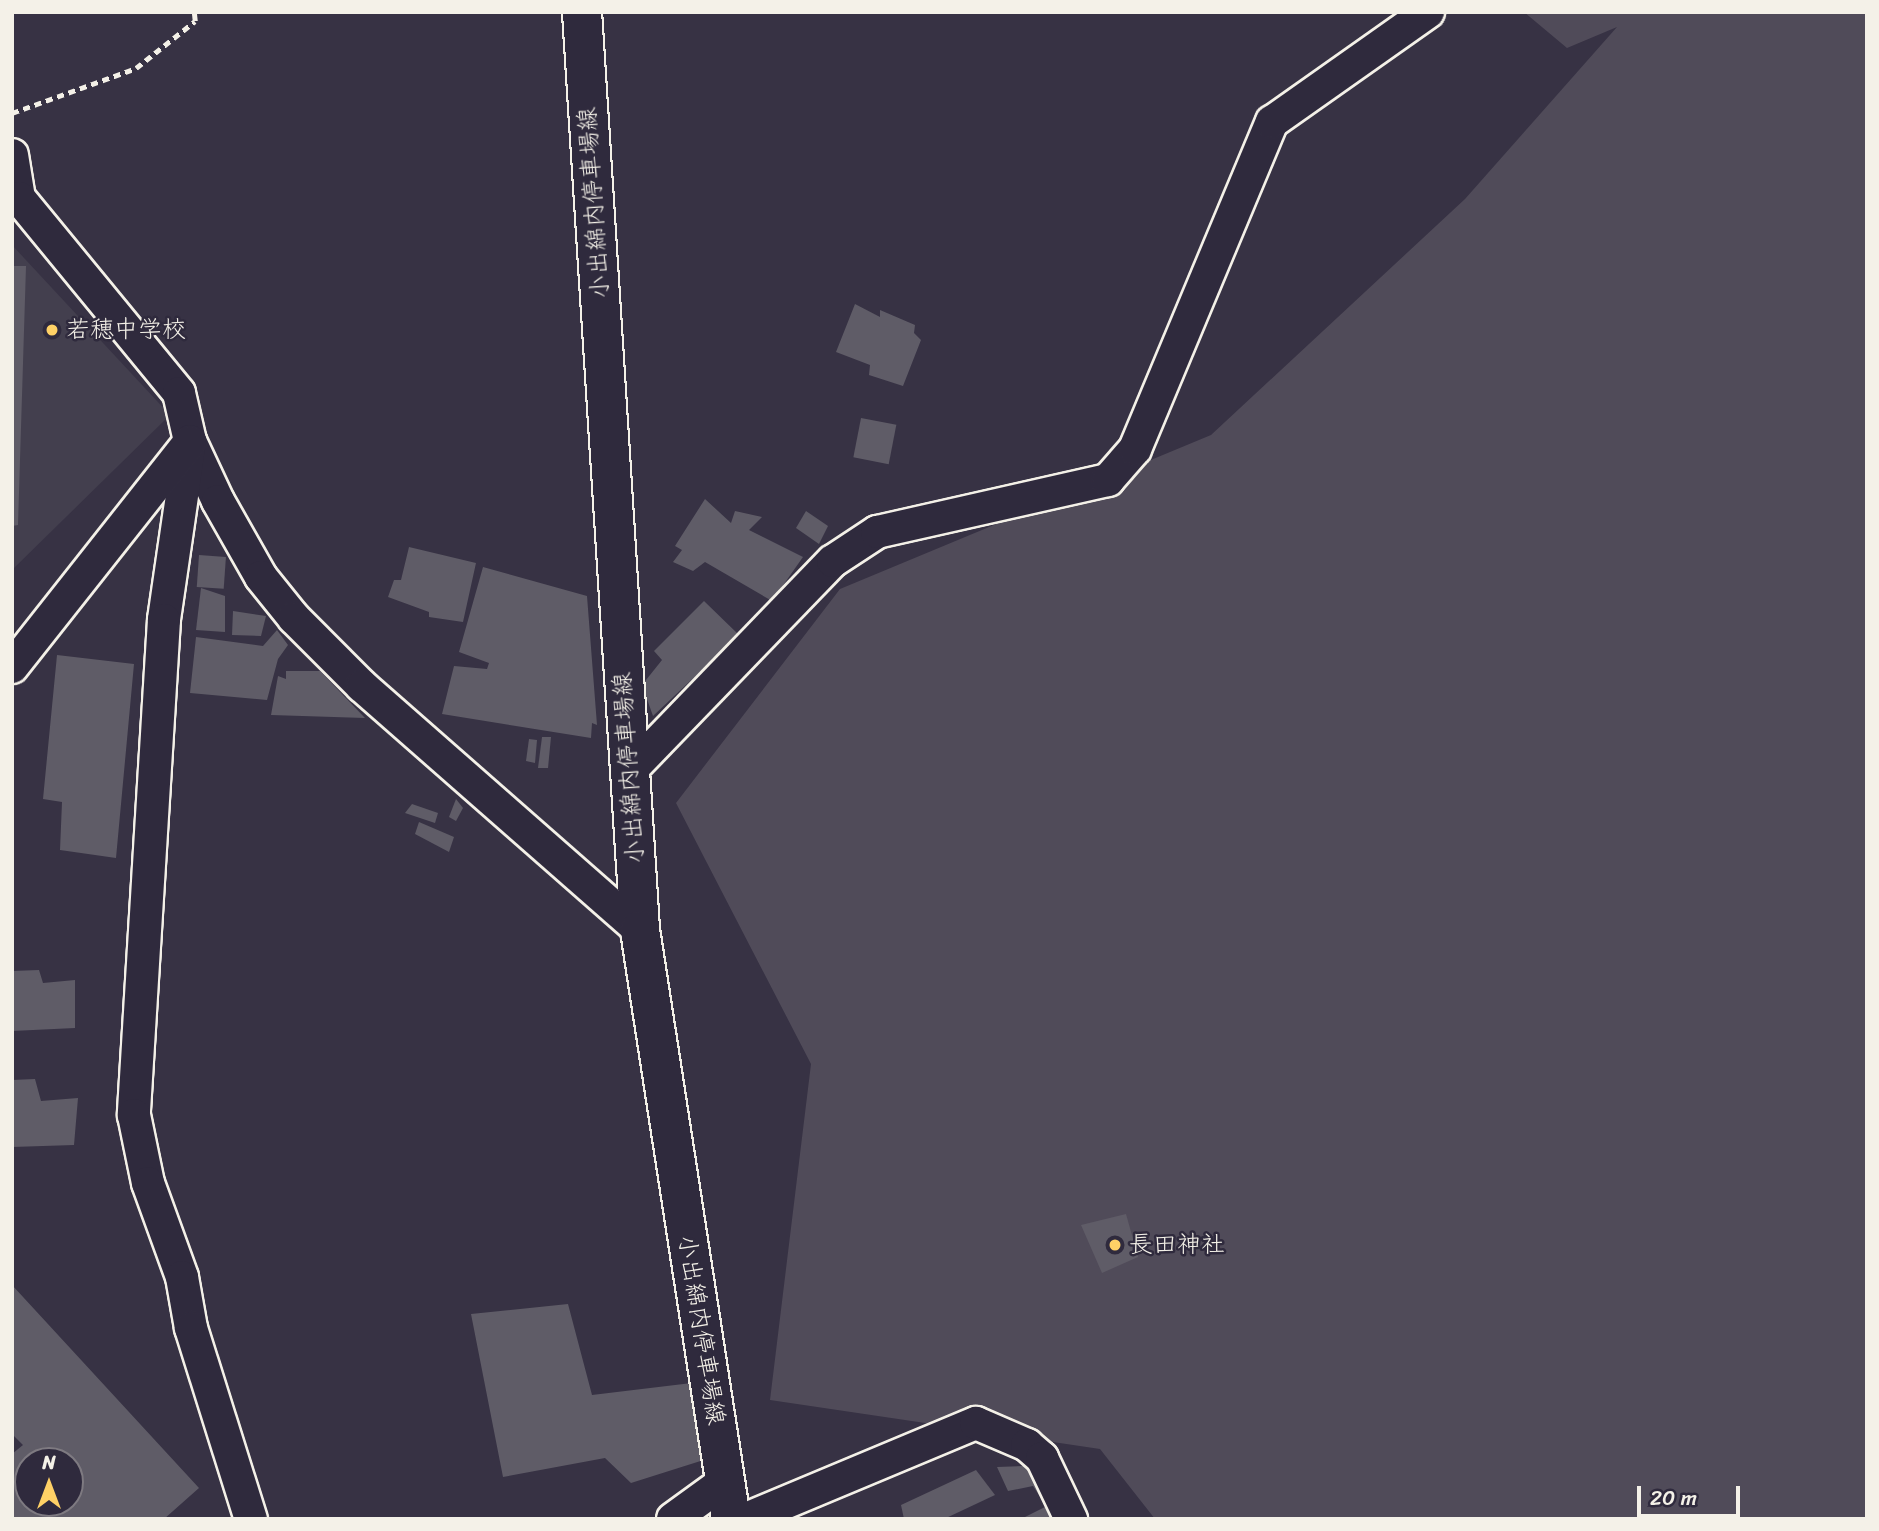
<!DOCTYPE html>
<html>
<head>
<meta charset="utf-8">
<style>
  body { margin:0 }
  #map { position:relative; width:1879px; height:1531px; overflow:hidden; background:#373244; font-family:Sriracha,"Klee One",sans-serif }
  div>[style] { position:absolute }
  .built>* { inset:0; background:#433f4e }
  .green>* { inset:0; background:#504b59 }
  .building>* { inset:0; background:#5f5c67; transform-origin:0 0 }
  .path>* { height:4.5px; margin-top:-2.25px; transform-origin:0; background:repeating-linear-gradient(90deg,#f4f1e8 0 7px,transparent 0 12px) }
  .roads { filter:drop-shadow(2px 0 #f4f1e8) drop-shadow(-2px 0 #f4f1e8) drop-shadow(0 2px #f4f1e8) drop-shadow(0 -2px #f4f1e8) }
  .street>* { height:32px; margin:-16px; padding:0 16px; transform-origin:16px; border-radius:16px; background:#2f2a3d }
  .secondary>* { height:38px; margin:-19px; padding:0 19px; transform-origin:19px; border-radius:19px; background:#2f2a3d }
  .dots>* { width:19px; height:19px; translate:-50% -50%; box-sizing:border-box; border:4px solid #2f2a3d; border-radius:50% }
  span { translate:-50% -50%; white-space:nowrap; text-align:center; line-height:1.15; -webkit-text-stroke:5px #2f2a3d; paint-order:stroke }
  .street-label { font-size:24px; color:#f4f1e8 }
  .poi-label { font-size:24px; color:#f4f1e8 }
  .left { translate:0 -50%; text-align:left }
  .frame { position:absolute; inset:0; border:14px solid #f4f1e8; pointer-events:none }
  .north { position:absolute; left:14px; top:1447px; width:70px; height:70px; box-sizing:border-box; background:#2f2a3d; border:2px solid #7e7a81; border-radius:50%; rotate:0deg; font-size:19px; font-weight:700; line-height:28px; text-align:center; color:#f4f1e8 }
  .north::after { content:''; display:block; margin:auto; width:24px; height:32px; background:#ffd166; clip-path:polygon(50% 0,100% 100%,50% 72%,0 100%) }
  .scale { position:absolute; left:1637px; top:1486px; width:103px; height:32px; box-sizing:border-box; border:4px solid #f4f1e8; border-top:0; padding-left:9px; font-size:21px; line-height:24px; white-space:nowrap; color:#f4f1e8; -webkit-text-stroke:5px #2f2a3d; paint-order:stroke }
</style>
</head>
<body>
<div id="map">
  <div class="built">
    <i style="clip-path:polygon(12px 245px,170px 415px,12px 570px)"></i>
  </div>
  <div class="green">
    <i style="clip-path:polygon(1524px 12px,1867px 12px,1867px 1519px,1155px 1519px,1100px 1449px,770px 1400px,811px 1064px,676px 803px,840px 589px,1211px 435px,1465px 199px,1617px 27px,1567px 48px)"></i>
  </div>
  <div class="building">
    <i style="clip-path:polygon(12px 266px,26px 266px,18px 525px,12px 526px)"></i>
    <i style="clip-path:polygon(855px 304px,880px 317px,880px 310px,915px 325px,914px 333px,921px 340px,903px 386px,869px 375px,870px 365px,836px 352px)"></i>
    <i style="left:861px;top:418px;width:36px;height:40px;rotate:11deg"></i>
    <i style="clip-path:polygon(705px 499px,731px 523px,735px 511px,762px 517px,749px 530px,803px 557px,772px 601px,705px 562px,693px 571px,673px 562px,682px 550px,675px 546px)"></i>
    <i style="clip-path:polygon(806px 511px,828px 526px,819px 544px,796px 528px)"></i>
    <i style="clip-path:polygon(409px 547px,476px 563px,463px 622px,429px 617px,429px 612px,388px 597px,394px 580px,401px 580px)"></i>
    <i style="left:199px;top:555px;width:27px;height:32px;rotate:4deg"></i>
    <i style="clip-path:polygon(483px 567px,587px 596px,597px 725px,592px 723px,591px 738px,442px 714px,454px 666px,487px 669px,489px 663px,459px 652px)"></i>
    <i style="clip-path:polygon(201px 588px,225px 596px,225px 632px,196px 630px)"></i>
    <i style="clip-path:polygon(704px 601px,739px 635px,653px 716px,642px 685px,662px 660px,654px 651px)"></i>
    <i style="clip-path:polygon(233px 611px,266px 616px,261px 636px,232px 635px)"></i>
    <i style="clip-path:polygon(277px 630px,288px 645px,278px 659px,267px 700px,190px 693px,196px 637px,263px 646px)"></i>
    <i style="clip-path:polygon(57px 655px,134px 664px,116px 858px,60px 850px,62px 802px,43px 799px)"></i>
    <i style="clip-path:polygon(286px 671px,320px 671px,365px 718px,271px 715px,278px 676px,286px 679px)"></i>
    <i style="clip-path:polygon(542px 737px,551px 737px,548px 768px,538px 768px)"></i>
    <i style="clip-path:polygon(529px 739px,537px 740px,535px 763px,526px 761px)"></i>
    <i style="clip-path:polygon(456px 799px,463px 808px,456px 821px,449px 817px)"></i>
    <i style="clip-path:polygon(412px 804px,438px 813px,435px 823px,405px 813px)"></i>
    <i style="clip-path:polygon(419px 822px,454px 837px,449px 852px,415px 834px)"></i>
    <i style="clip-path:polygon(39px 970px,43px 983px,75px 980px,75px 1028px,12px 1031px,12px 971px)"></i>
    <i style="clip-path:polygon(35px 1079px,41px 1101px,78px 1098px,74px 1145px,12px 1147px,12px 1080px)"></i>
    <i style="clip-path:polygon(1126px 1214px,1138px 1257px,1102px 1273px,1081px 1225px)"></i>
    <i style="clip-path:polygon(evenodd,12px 1285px,199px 1488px,164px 1519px,12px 1519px,12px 1454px,23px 1445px,12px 1434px,12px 1285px,28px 1461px,70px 1461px,70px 1503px,28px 1503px,28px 1461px)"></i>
    <i style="clip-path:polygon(568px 1304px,592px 1395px,700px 1382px,710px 1458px,631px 1483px,605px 1458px,503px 1477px,471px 1314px)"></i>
    <i style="clip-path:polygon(1053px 1465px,1063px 1488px,1043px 1501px,1033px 1486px,1008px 1491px,997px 1467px)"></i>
    <i style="clip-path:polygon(976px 1470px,995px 1495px,944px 1519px,904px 1519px,901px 1505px)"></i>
    <i style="clip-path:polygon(1049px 1505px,1056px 1519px,1021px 1519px)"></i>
  </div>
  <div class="path">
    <i style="left:12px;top:113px;width:132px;rotate:-19.9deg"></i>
    <i style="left:136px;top:68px;width:75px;rotate:-38.5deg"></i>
    <i style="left:195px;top:21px;width:9px;rotate:-96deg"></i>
  </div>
  <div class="roads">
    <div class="street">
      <i style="left:12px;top:155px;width:44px;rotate:80.8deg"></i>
      <i style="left:19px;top:198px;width:252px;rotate:50.6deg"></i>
      <i style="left:179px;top:393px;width:49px;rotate:77.1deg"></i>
      <i style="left:190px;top:441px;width:66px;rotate:65deg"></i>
      <i style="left:218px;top:501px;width:87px;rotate:60.5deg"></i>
      <i style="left:261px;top:577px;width:53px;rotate:51.2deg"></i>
      <i style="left:294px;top:618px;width:96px;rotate:45deg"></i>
      <i style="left:362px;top:686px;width:370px;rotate:41.3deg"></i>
      <i style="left:190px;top:441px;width:181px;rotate:98.3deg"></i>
      <i style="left:164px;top:620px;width:496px;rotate:93.5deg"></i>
      <i style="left:134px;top:1115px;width:69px;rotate:78.4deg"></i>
      <i style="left:148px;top:1183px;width:100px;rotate:70.1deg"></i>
      <i style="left:182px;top:1277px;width:52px;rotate:80deg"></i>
      <i style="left:191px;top:1328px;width:200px;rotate:72.6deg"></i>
      <i style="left:12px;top:667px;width:287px;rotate:-51.7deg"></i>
      <i style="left:629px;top:772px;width:293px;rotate:-46deg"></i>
      <i style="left:833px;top:561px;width:53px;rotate:-33.4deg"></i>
      <i style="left:877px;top:532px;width:237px;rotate:-12.7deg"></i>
      <i style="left:1108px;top:480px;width:41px;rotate:-48.9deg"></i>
      <i style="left:1135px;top:449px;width:355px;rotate:-67.3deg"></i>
      <i style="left:1272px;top:122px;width:191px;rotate:-35.2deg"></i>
      <i style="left:673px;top:1519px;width:63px;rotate:-36deg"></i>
      <i style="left:746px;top:1519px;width:249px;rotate:-22.7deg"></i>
      <i style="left:976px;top:1423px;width:56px;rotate:23.3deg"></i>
      <i style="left:1027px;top:1445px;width:20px;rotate:41deg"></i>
      <i style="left:1042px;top:1458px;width:68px;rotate:64.6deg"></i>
    </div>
    <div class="secondary">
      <i style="left:582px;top:12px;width:920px;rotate:86.38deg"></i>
      <i style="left:640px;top:930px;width:596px;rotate:81.22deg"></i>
    </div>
  </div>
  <div class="dots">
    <i style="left:52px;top:330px;background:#ffd166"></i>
    <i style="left:1115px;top:1245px;background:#ffd166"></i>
  </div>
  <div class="street-label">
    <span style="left:594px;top:203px;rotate:-94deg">小出綿内停車場線</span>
    <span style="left:629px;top:768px;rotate:-94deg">小出綿内停車場線</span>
    <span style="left:701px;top:1330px;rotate:81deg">小出綿内停車場線</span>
  </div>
  <div class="poi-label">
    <span class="left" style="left:66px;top:330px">若穂中学校</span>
    <span class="left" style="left:1129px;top:1245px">長田神社</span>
  </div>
  <div class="frame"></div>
  <div class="north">N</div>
  <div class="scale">20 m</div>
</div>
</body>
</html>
